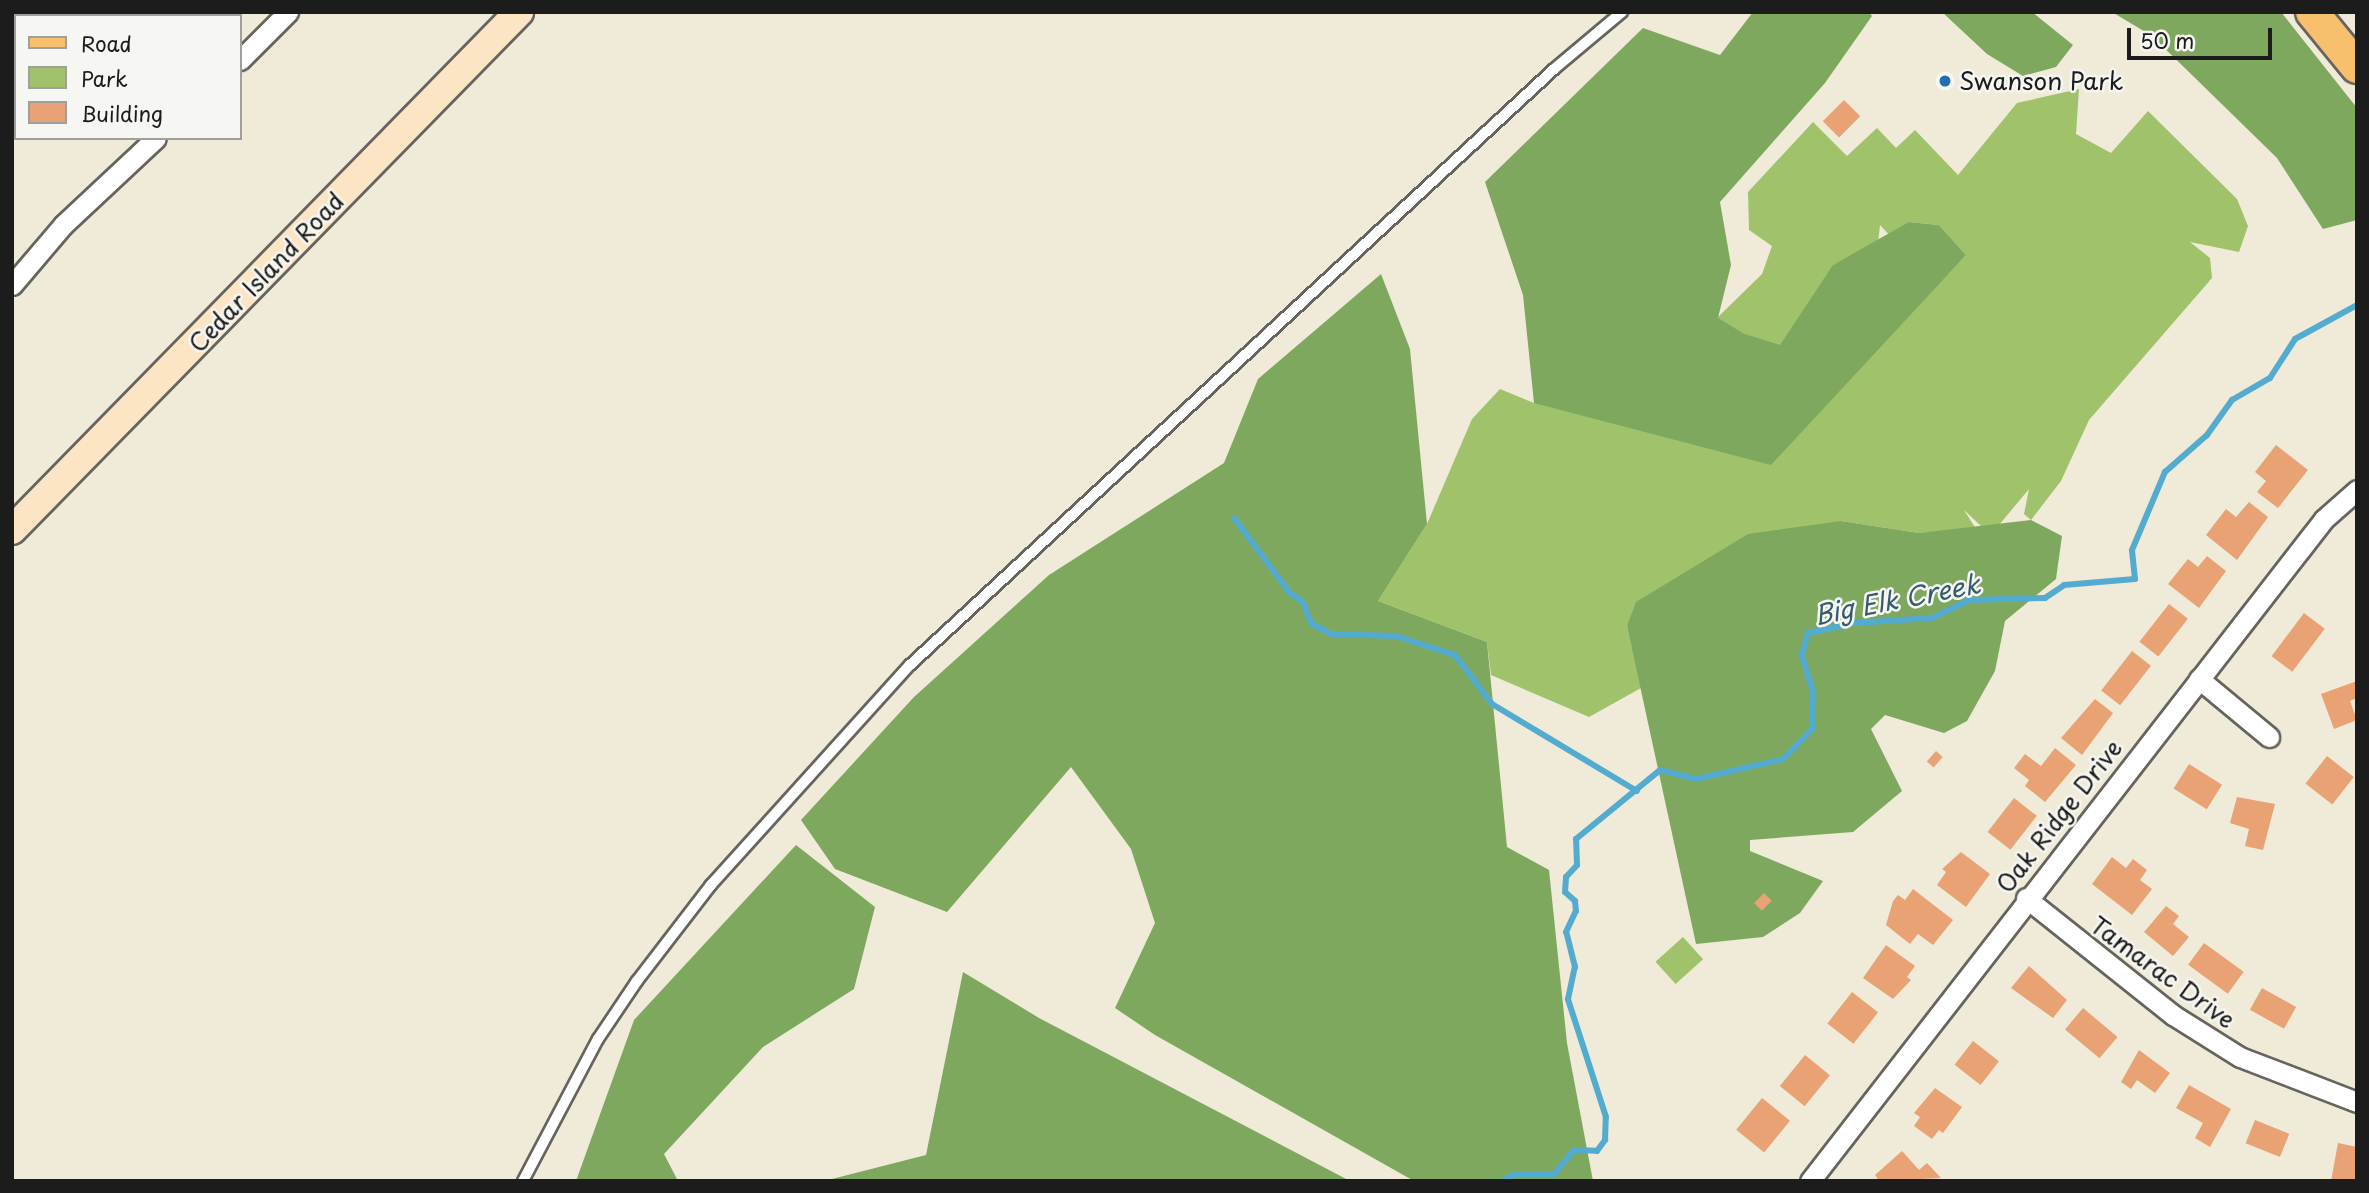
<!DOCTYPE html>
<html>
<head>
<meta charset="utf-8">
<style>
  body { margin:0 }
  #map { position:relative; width:2369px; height:1193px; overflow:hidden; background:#efebd8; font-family:"Playpen Sans",sans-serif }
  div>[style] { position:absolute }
  .green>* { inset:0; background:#9fc26b; transform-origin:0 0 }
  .forest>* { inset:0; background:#7fa85f }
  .stream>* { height:6px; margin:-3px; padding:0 3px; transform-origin:3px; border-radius:3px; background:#54abd0 }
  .building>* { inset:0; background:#e8a274; transform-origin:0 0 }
  .roads { filter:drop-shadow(2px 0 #66645e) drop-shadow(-2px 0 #66645e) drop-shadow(0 2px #66645e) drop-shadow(0 -2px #66645e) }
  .lane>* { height:10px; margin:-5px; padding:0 5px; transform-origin:5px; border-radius:5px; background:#fff }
  .street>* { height:19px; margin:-9.5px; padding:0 9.5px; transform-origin:9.5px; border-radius:9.5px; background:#fff }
  .secondary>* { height:28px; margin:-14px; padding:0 14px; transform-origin:14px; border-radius:14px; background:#fce5c4 }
  .primary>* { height:32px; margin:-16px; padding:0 16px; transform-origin:16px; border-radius:16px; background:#f8bf6c }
  .dots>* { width:19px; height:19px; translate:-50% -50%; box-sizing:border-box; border:4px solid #f6f6f2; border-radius:50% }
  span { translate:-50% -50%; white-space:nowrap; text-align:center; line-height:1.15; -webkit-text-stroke:5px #f6f6f2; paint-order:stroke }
  .poi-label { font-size:24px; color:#1c1c1c }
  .left { translate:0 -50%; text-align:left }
  .street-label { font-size:24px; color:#1c1c1c }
  .water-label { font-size:26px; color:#355c6d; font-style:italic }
  .frame { position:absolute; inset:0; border:14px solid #1c1c1c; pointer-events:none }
  .legend { position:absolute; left:14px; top:14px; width:228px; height:126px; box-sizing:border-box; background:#f6f6f2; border:2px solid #9f9f9c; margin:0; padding:9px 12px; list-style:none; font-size:21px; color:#1c1c1c }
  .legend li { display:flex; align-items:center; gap:14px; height:35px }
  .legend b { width:35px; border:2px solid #9f9f9c }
  .scale { position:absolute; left:2127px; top:28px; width:145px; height:32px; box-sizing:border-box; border:4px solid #1c1c1c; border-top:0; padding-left:9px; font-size:21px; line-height:24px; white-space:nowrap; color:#1c1c1c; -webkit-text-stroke:5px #f6f6f2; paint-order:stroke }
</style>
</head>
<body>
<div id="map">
  <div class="green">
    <i style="clip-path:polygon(evenodd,2079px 89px,2076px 134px,2111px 153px,2148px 111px,2237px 199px,2248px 226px,2239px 252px,2190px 242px,2210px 258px,2212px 278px,2089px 420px,2061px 481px,2031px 520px,2024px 514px,2029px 489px,1999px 525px,1981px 526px,1964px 510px,1976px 529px,1919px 533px,1841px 521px,1627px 626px,1641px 688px,1589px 717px,1491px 675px,1487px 642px,1378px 601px,1427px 524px,1472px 419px,1500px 389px,1534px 403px,1745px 334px,1717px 318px,1762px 274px,1772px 246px,1749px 230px,1748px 192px,1813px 122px,1847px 156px,1877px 128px,1896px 148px,1915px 130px,1958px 175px,2017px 103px,2079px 89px,1909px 222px,1939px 225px,1966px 255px,1876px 349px,1833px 265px,1878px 243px,1880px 225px,1892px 238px,1909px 222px)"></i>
    <i style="left:1683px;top:937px;width:30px;height:37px;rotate:48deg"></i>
  </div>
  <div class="forest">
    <i style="clip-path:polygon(1753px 12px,1869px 12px,1872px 16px,1825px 83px,1720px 202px,1731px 265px,1718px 318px,1745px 334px,1780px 345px,1833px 265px,1909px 222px,1939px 225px,1966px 255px,1771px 465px,1534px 403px,1523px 295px,1485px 182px,1643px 28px,1720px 55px)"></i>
    <i style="clip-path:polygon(1942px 12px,2032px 12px,2073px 45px,2056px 67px,2023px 76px,1987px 54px)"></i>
    <i style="clip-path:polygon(2112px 12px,2281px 12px,2357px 108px,2357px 220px,2323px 229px,2277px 158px,2152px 36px)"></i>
    <i style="clip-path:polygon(1381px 274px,1410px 349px,1427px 524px,1378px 601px,1487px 642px,1507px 847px,1549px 870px,1567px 1043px,1593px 1181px,1414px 1181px,1155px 1035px,1115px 1008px,1155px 923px,1131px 849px,1071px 767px,947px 912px,835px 869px,801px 820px,914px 697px,1049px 575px,1224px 463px,1258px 379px)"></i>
    <i style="clip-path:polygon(2031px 520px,2062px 536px,2056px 579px,2005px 621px,1995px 671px,1967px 721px,1944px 733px,1885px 715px,1871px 729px,1902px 791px,1853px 832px,1750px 840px,1750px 851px,1823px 881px,1800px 913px,1763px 937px,1696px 944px,1627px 626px,1636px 602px,1748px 534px,1841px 521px,1919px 533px)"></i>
    <i style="clip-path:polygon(796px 845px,875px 907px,854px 989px,763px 1047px,664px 1154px,678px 1181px,576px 1181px,634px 1020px)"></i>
    <i style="clip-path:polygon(963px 972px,1039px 1018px,1350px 1181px,824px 1181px,926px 1155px)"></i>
  </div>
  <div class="stream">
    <i style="left:1234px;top:518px;width:94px;rotate:53.3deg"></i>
    <i style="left:1290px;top:593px;width:14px;rotate:34deg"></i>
    <i style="left:1302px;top:601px;width:25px;rotate:67deg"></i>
    <i style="left:1312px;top:624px;width:22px;rotate:27deg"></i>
    <i style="left:1332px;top:634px;width:64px;rotate:1.8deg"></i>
    <i style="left:1396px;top:636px;width:62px;rotate:17.9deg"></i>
    <i style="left:1455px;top:655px;width:61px;rotate:52.9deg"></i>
    <i style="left:1492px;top:704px;width:169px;rotate:31deg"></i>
    <i style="left:1503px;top:1181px;width:13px;rotate:-32deg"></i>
    <i style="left:1514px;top:1174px;width:40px"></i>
    <i style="left:1554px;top:1174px;width:31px;rotate:-50deg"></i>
    <i style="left:1574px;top:1150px;width:23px;rotate:2deg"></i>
    <i style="left:1597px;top:1151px;width:14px;rotate:-54deg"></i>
    <i style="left:1605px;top:1140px;width:23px;rotate:-88deg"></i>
    <i style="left:1606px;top:1117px;width:124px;rotate:-107.9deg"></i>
    <i style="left:1568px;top:999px;width:33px;rotate:-78deg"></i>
    <i style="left:1575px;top:967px;width:36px;rotate:-104deg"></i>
    <i style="left:1566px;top:932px;width:23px;rotate:-65deg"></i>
    <i style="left:1576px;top:911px;width:10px;rotate:-96deg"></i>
    <i style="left:1575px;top:901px;width:13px;rotate:-138deg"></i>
    <i style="left:1565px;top:892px;width:15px;rotate:-86deg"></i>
    <i style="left:1566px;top:877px;width:16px;rotate:-47deg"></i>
    <i style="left:1577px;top:865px;width:26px;rotate:-92deg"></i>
    <i style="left:1576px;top:839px;width:109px;rotate:-39.4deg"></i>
    <i style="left:1660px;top:770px;width:37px;rotate:14deg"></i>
    <i style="left:1696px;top:779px;width:89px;rotate:-12.9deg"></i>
    <i style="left:1783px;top:759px;width:42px;rotate:-46deg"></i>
    <i style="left:1812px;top:729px;width:37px;rotate:-88deg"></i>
    <i style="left:1813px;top:692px;width:39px;rotate:-107deg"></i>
    <i style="left:1802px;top:655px;width:23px;rotate:-75deg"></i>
    <i style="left:1808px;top:633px;width:47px;rotate:-12.3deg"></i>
    <i style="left:1854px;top:623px;width:78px;rotate:-3.7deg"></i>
    <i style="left:1932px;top:618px;width:41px;rotate:-25.9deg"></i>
    <i style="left:1969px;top:600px;width:76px;rotate:-1.5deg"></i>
    <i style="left:2045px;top:598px;width:23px;rotate:-34deg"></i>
    <i style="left:2064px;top:585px;width:71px;rotate:-4.8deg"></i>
    <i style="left:2135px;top:579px;width:29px;rotate:-96deg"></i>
    <i style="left:2132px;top:550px;width:85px;rotate:-67.1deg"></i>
    <i style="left:2165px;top:472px;width:56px;rotate:-41.4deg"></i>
    <i style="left:2207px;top:435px;width:43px;rotate:-54.5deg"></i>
    <i style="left:2232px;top:400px;width:44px;rotate:-30.1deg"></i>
    <i style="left:2270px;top:378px;width:46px;rotate:-57.3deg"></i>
    <i style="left:2295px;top:339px;width:71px;rotate:-28.7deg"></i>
  </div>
  <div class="building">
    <i style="left:1844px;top:100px;width:23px;height:30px;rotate:45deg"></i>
    <i style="clip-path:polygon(2276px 445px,2308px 470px,2278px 508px,2257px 492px,2266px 481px,2255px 472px)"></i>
    <i style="clip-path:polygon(2249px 502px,2268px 517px,2237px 560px,2206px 535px,2226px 509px,2236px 517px)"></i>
    <i style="clip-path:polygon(2207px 556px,2226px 571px,2199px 608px,2168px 584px,2188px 559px,2198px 567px)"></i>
    <i style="left:2169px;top:604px;width:24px;height:48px;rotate:38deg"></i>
    <i style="left:2304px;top:613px;width:26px;height:54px;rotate:37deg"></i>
    <i style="left:2132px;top:651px;width:24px;height:50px;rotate:38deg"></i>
    <i style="clip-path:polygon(2357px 681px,2357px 698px,2350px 701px,2357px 720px,2334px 729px,2321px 694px)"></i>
    <i style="clip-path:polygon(2095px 699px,2113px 713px,2082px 755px,2061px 738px)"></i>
    <i style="clip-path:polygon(2055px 748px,2076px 765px,2045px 802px,2025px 786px,2029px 780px,2014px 768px,2025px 754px,2041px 766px)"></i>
    <i style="left:1936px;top:751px;width:9px;height:14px;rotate:41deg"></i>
    <i style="left:2327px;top:756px;width:34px;height:35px;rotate:38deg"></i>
    <i style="left:2189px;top:764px;width:39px;height:29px;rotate:32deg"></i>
    <i style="clip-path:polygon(2237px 797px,2275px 804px,2263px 850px,2245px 846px,2249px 829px,2230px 823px)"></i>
    <i style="left:2014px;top:798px;width:29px;height:43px;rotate:38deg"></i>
    <i style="clip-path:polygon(1961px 852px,1990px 874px,1966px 907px,1937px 885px,1946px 872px,1942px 869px)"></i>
    <i style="clip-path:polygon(2112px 857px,2126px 868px,2133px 859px,2147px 870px,2140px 880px,2152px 889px,2132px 915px,2092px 884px)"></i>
    <i style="clip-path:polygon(1913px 889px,1953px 920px,1933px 945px,1918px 934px,1910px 944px,1886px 925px,1893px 901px,1898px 895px,1905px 900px)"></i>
    <i style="left:1764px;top:893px;width:11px;height:14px;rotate:45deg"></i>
    <i style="clip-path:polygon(2166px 906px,2179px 916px,2173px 924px,2189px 937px,2173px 956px,2144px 932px)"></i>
    <i style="left:2204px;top:943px;width:49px;height:27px;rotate:36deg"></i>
    <i style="clip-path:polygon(1886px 945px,1915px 966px,1907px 977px,1911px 980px,1893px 999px,1863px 978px)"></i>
    <i style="clip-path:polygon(2029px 966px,2067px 1000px,2053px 1018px,2011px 988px)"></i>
    <i style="left:2262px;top:988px;width:39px;height:25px;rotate:29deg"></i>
    <i style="left:1852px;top:992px;width:33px;height:40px;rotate:38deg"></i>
    <i style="left:2083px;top:1008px;width:45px;height:28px;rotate:40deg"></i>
    <i style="left:1973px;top:1041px;width:33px;height:30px;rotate:38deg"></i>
    <i style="clip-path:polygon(2139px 1050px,2170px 1073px,2155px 1093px,2137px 1080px,2131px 1089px,2121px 1082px)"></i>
    <i style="left:1805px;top:1055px;width:32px;height:40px;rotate:39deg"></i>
    <i style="clip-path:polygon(2189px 1085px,2231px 1109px,2210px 1147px,2195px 1138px,2203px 1123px,2176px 1108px)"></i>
    <i style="clip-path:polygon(1935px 1088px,1962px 1107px,1943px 1133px,1939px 1130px,1932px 1139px,1914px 1126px,1920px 1117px,1914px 1113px)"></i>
    <i style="left:1762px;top:1098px;width:36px;height:41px;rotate:39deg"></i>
    <i style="left:2255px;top:1120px;width:37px;height:25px;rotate:22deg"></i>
    <i style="clip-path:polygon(2338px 1143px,2357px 1147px,2357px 1181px,2331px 1181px)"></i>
    <i style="clip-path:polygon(1902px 1151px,1919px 1170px,1927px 1163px,1941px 1178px,1879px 1181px,1875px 1175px)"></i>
  </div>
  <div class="roads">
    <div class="lane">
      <i style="left:523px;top:1181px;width:161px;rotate:-62.2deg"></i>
      <i style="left:598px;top:1039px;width:70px;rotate:-56.1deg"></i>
      <i style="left:637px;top:981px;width:121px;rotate:-52.4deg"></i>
      <i style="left:711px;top:885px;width:297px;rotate:-47.9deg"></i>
      <i style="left:910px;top:665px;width:877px;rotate:-42.78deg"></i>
      <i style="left:1554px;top:69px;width:89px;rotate:-40deg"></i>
    </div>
    <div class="street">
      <i style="left:240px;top:60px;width:68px;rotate:-45deg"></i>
      <i style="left:12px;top:285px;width:79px;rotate:-49.6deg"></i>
      <i style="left:63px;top:225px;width:127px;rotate:-43.1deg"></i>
      <i style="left:2199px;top:679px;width:91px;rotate:39.6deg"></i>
      <i style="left:2026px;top:898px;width:188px;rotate:38.5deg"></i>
      <i style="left:2173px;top:1015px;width:79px;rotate:32.1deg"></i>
      <i style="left:2240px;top:1057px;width:125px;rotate:21deg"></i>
      <i style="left:1810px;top:1181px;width:838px;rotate:-52.17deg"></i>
      <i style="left:2324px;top:519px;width:44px;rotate:-41.3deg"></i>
    </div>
    <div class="secondary">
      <i style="left:12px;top:530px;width:725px;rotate:-45.61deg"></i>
    </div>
    <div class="primary">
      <i style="left:2312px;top:12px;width:71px;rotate:50.7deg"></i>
    </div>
  </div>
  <div class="dots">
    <i style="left:1945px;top:81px;background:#1f6fb2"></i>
  </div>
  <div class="poi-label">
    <span class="left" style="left:1959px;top:81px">Swanson Park</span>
  </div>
  <div class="street-label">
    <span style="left:266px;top:272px;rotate:-46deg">Cedar Island Road</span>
    <span style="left:2059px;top:816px;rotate:-52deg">Oak Ridge Drive</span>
    <span style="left:2163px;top:972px;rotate:36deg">Tamarac Drive</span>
  </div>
  <div class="water-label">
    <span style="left:1897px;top:599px;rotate:-11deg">Big Elk Creek</span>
  </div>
  <div class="frame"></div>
  <ul class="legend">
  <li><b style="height:9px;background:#f8bf6c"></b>Road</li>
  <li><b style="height:19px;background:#9fc26b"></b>Park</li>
  <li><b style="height:19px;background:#e8a274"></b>Building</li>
  </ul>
  <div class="scale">50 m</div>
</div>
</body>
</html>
